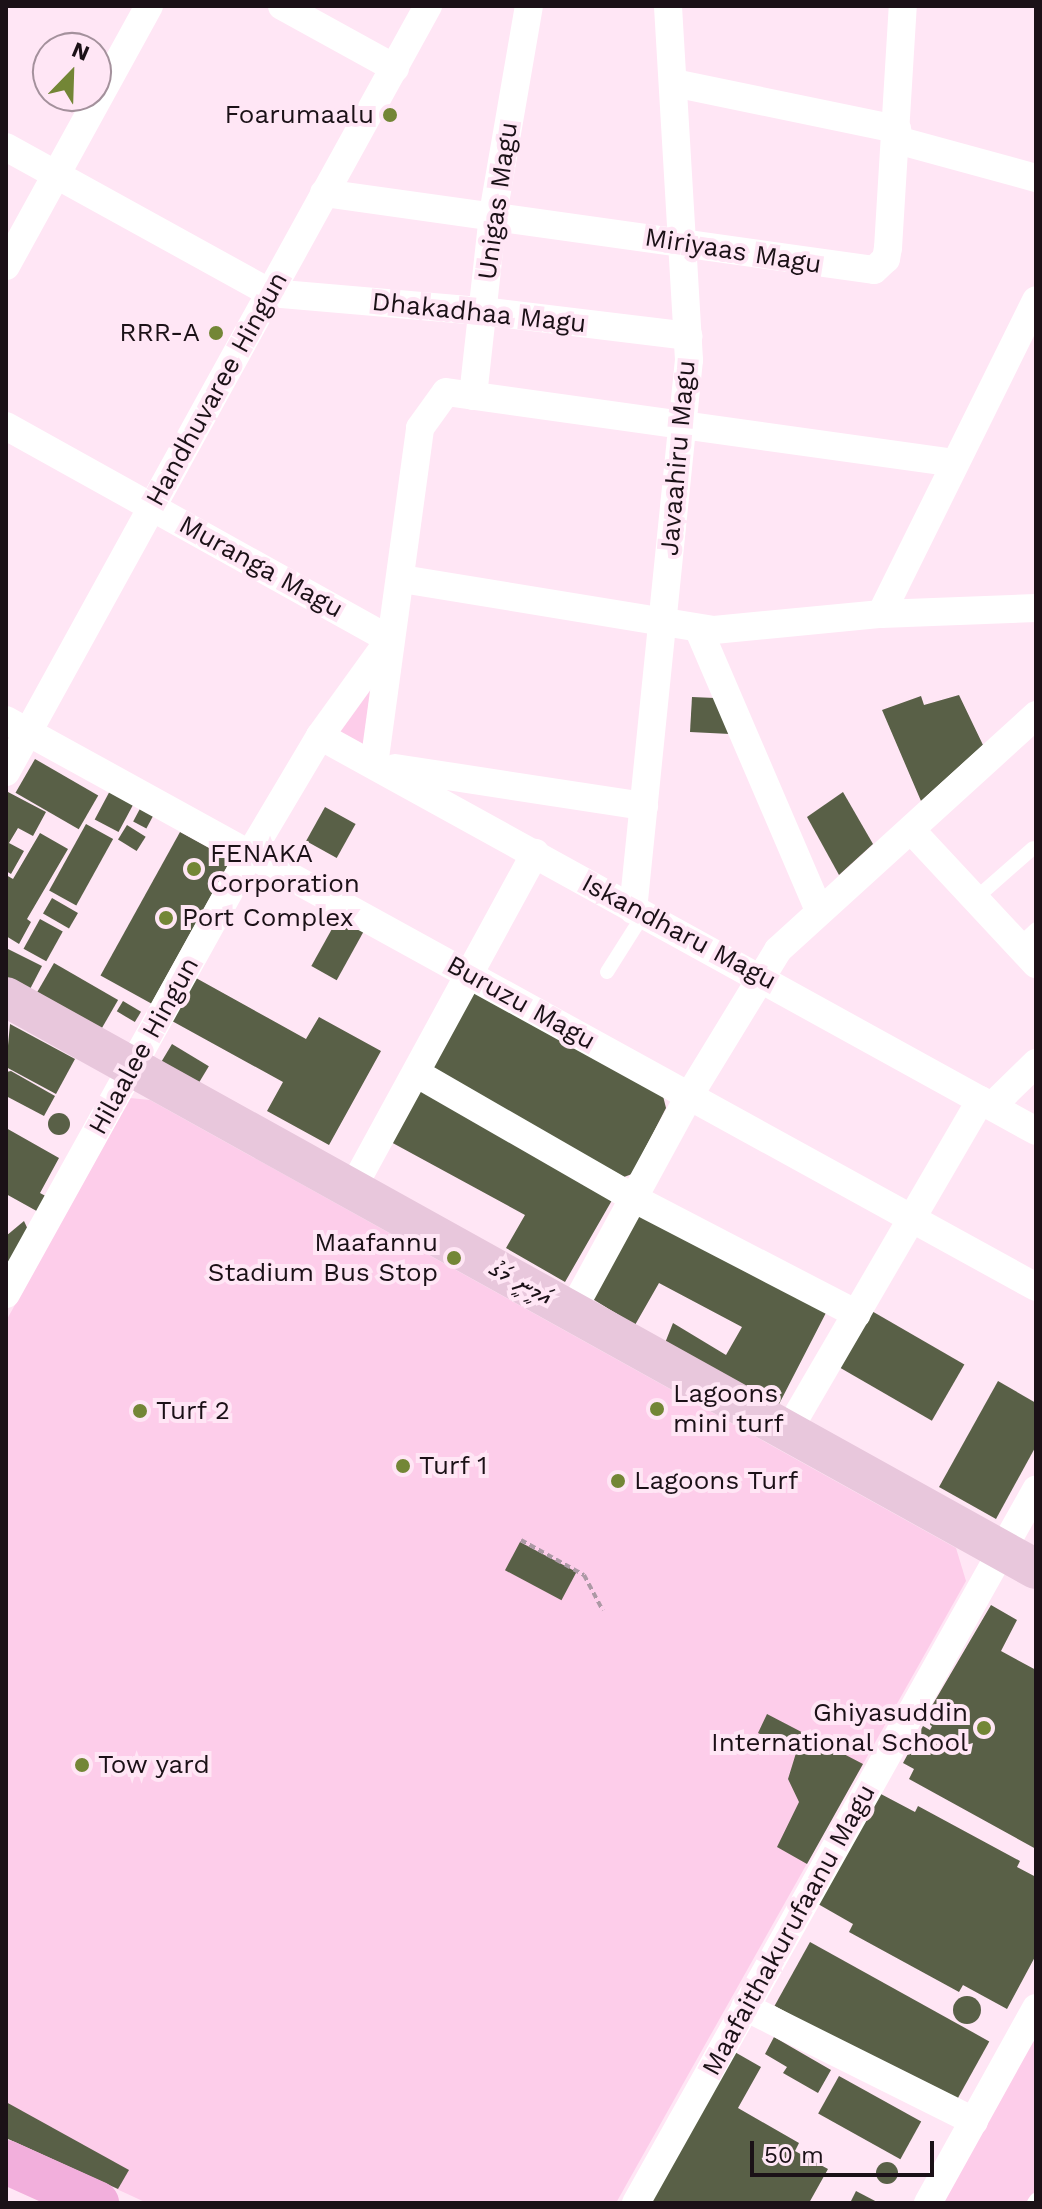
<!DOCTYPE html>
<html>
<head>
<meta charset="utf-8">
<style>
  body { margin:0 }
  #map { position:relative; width:1042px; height:2209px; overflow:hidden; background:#ffe6f5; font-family:"Work Sans","Noto Sans Thaana",sans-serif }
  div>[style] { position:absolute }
  .green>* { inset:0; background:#fdcdea }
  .building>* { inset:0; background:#596047; transform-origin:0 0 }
  .round { border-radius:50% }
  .path>* { height:4px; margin-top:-2px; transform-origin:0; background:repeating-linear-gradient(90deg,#ac99a5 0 6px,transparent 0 10px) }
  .lane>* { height:14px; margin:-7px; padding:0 7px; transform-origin:7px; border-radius:7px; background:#fff }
  .street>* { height:28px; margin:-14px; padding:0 14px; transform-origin:14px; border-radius:14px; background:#fff }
  .secondary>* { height:40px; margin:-20px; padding:0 20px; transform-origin:20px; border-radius:20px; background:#e8c7dc }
  .primary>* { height:44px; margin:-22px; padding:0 22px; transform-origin:22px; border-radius:22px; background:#f2afdc }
  .dots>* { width:22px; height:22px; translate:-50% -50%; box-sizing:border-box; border:4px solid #ffe6f5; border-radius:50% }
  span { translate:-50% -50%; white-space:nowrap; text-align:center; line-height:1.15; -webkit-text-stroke:8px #ffe6f5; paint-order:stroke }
  .poi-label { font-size:26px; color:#1b1117 }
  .right { translate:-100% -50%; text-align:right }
  .left { translate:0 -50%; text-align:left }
  .street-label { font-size:26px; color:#1b1117 }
  .frame { position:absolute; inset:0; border:8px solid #1b1117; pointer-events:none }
  .north { position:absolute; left:32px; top:32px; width:80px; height:80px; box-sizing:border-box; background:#ffe6f5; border:2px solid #a4919c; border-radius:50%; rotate:23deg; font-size:22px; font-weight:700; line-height:32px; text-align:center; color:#1b1117 }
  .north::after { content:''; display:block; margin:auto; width:28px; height:36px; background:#738636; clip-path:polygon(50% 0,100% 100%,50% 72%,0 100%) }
  .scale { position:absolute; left:750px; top:2141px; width:184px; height:36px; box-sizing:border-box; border:4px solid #1b1117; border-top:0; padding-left:10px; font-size:24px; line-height:28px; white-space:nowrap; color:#1b1117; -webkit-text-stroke:6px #ffe6f5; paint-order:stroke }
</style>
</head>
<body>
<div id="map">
  <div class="green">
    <i style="clip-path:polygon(389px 639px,374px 765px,320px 736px)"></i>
    <i style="clip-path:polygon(130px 1098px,150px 1100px,956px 1548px,966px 1581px,616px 2203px,147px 2203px,6px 2138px,6px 1321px)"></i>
    <i style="clip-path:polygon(1036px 2027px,1036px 2203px,938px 2203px)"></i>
  </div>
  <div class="building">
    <i style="clip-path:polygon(959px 695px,983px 745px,921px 801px,882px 710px,921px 696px,924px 705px)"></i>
    <i style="clip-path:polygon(692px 697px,715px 698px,730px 734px,690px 732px)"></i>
    <i style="left:35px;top:759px;width:73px;height:39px;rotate:30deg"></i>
    <i style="left:113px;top:785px;width:27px;height:39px;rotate:28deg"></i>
    <i style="clip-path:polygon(8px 792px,46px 812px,33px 836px,18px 828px,9px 843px,24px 851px,11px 874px,6px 871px)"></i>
    <i style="clip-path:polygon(843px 792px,873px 844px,839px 875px,807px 817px)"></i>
    <i style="left:143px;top:803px;width:15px;height:21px;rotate:28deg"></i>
    <i style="left:325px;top:807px;width:35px;height:39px;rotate:29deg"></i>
    <i style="left:86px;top:824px;width:31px;height:76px;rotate:29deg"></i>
    <i style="left:127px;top:825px;width:22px;height:17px;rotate:32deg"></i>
    <i style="left:180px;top:832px;width:58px;height:164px;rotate:29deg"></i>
    <i style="clip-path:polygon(40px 833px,68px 849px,27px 919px,31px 922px,19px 944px,6px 936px,6px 875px,13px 879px)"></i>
    <i style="left:52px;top:898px;width:30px;height:18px;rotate:30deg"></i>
    <i style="left:338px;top:918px;width:29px;height:55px;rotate:29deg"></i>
    <i style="left:40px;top:919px;width:26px;height:34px;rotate:29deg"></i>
    <i style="clip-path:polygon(6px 948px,42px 966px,28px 993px,6px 982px)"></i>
    <i style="left:54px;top:963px;width:74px;height:39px;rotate:30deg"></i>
    <i style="clip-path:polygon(196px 978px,306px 1039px,319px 1017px,381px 1051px,329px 1145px,267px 1111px,283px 1082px,172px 1021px)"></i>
    <i style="clip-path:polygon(469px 989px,663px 1096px,666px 1108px,632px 1174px,624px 1177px,428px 1068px)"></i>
    <i style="left:123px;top:1001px;width:21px;height:12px;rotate:31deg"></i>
    <i style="clip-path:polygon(10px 1024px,75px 1059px,56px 1094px,6px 1067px)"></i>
    <i style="left:172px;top:1044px;width:43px;height:34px;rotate:31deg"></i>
    <i style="clip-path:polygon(11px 1071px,55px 1096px,44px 1116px,6px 1096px,6px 1072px)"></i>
    <i style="clip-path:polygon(420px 1085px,615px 1195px,565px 1282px,506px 1248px,525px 1215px,389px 1141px)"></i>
    <i class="round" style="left:48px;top:1113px;width:22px;height:22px"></i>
    <i style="clip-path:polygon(6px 1128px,59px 1158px,40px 1193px,51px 1199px,42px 1214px,6px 1194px)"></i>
    <i style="clip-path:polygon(642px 1207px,830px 1305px,776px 1410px,663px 1348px,673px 1323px,726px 1355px,742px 1327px,659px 1283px,635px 1325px,591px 1298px)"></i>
    <i style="clip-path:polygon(24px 1221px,30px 1234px,6px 1265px,6px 1236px)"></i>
    <i style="left:870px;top:1310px;width:109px;height:65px;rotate:30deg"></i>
    <i style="clip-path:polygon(998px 1381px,1036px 1403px,1036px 1446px,996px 1519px,939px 1487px)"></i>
    <i style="left:520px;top:1542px;width:64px;height:32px;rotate:28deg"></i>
    <i style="clip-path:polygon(991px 1605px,1017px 1620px,1001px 1651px,1036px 1670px,1036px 1849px,909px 1779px,914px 1769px,903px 1763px,923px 1726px,930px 1730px,932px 1726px,923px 1721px)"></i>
    <i style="clip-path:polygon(767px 1714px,863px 1764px,807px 1864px,777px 1847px,799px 1802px,788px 1779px,796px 1753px,758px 1733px)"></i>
    <i style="clip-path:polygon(879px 1793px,915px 1812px,918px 1806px,1020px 1861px,1017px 1867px,1036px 1877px,1036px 1955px,1007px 2009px,963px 1985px,959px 1992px,849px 1932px,853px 1924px,818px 1904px)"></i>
    <i style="left:810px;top:1942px;width:205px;height:73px;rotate:29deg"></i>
    <i class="round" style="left:953px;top:1996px;width:28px;height:28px"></i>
    <i style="clip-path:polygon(774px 2037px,831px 2070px,818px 2093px,783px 2073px,787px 2067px,765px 2054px)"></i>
    <i style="clip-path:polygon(726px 2047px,761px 2067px,738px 2108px,799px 2143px,795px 2151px,828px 2169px,809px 2203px,637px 2203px)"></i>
    <i style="left:839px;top:2076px;width:94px;height:43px;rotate:29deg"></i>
    <i style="clip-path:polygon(6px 2102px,129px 2170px,118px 2189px,6px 2138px)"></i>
    <i class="round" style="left:876px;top:2162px;width:22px;height:22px"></i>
    <i style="clip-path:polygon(856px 2191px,879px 2203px,850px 2203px)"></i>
  </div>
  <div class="path">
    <i style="left:521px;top:1540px;width:72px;rotate:29.1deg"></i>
    <i style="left:584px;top:1575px;width:40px;rotate:62deg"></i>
  </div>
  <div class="lane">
    <i style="left:975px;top:899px;width:77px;rotate:-41.3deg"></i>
    <i style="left:1019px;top:945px;width:23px;rotate:-43deg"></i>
    <i style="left:607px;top:972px;width:67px;rotate:-57.7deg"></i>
    <i style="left:1034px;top:2203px;width:4px;rotate:-56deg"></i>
  </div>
  <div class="street">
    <i style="left:282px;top:6px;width:129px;rotate:28.8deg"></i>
    <i style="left:674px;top:83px;width:228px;rotate:11.7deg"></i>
    <i style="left:897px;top:140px;width:144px;rotate:15.3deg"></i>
    <i style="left:6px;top:147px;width:302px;rotate:28.9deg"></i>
    <i style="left:270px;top:293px;width:213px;rotate:4.9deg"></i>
    <i style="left:482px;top:311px;width:208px;rotate:6.9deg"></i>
    <i style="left:324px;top:193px;width:555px;rotate:7.97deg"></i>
    <i style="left:874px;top:270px;width:16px;rotate:-43deg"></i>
    <i style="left:886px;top:259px;width:11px;rotate:-80deg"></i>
    <i style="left:888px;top:248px;width:242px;rotate:-86.5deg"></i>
    <i style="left:6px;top:266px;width:297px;rotate:-61.2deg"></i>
    <i style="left:473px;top:396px;width:183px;rotate:-83.7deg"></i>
    <i style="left:493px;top:214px;width:211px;rotate:-80.2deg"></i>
    <i style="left:6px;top:426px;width:438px;rotate:29.1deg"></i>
    <i style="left:402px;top:579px;width:316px;rotate:9.3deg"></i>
    <i style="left:714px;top:630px;width:168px;rotate:-5.5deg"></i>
    <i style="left:881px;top:614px;width:155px;rotate:-2.2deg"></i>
    <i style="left:881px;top:614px;width:350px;rotate:-63.7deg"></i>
    <i style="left:698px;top:628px;width:307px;rotate:66.8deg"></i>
    <i style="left:6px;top:720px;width:1176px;rotate:28.83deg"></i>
    <i style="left:320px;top:736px;width:818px;rotate:28.88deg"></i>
    <i style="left:374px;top:765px;width:340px;rotate:-82.2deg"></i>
    <i style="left:420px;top:428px;width:44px;rotate:-54.2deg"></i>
    <i style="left:446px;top:392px;width:514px;rotate:7.94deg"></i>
    <i style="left:395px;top:768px;width:252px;rotate:8.7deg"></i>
    <i style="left:6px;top:772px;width:875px;rotate:-61.15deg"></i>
    <i style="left:912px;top:831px;width:182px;rotate:47deg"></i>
    <i style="left:633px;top:910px;width:553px;rotate:-84.19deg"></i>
    <i style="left:689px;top:360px;width:355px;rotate:-93.4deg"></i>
    <i style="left:416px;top:1073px;width:250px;rotate:29.9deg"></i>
    <i style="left:633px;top:1198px;width:252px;rotate:27.4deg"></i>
    <i style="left:993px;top:1105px;width:60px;rotate:-44.3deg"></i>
    <i style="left:352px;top:1189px;width:383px;rotate:-61.4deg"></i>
    <i style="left:6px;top:1294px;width:503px;rotate:-60.99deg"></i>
    <i style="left:250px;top:854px;width:137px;rotate:-59.3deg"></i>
    <i style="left:320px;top:736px;width:115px;rotate:-54.2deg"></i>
    <i style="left:572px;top:1311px;width:245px;rotate:-61.4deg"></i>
    <i style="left:689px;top:1096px;width:171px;rotate:-58.6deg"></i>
    <i style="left:778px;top:950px;width:349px;rotate:-42.3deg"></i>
    <i style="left:788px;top:1431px;width:383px;rotate:-59.8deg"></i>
    <i style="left:745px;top:2007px;width:256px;rotate:26.5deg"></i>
    <i style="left:636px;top:2203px;width:818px;rotate:-60.71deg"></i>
    <i style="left:928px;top:2203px;width:223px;rotate:-61deg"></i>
  </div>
  <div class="secondary">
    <i style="left:6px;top:997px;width:1178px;rotate:29.05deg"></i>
  </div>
  <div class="primary">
    <i style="left:6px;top:2162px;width:100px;rotate:24.3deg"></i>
  </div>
  <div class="dots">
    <i style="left:390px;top:115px;background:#738636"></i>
    <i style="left:216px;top:333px;background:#738636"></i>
    <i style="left:194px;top:869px;background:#738636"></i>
    <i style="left:166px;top:918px;background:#738636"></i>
    <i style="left:454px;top:1258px;background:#738636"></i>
    <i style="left:657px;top:1409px;background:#738636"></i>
    <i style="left:140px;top:1411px;background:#738636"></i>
    <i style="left:403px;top:1466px;background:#738636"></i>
    <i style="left:618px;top:1481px;background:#738636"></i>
    <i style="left:984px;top:1728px;background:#738636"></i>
    <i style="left:82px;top:1765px;background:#738636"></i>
  </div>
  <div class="poi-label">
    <span class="right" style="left:374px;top:115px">Foarumaalu</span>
    <span class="right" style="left:200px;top:333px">RRR-A</span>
    <span class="left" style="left:210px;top:869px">FENAKA<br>Corporation</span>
    <span class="left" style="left:182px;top:918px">Port Complex</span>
    <span class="right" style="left:438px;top:1258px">Maafannu<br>Stadium Bus Stop</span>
    <span class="left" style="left:673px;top:1409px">Lagoons<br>mini turf</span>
    <span class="left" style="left:156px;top:1411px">Turf 2</span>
    <span class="left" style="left:419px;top:1466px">Turf 1</span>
    <span class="left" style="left:634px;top:1481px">Lagoons Turf</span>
    <span class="right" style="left:968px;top:1728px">Ghiyasuddin<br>International School</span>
    <span class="left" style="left:98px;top:1765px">Tow yard</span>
  </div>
  <div class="street-label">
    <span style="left:498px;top:201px;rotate:-82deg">Unigas Magu</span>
    <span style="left:733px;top:251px;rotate:9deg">Miriyaas Magu</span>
    <span style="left:479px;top:313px;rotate:6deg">Dhakadhaa Magu</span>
    <span style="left:217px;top:389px;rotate:-61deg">Handhuvaree Hingun</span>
    <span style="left:678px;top:458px;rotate:-85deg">Javaahiru Magu</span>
    <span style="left:261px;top:567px;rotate:29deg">Muranga Magu</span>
    <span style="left:679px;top:932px;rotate:28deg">Iskandharu Magu</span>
    <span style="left:521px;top:1003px;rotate:29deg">Buruzu Magu</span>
    <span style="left:144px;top:1046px;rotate:-61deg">Hilaalee Hingun</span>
    <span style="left:521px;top:1283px;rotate:29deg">އަމީނީ މަގު</span>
    <span style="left:789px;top:1930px;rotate:-61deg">Maafaithakurufaanu Magu</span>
  </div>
  <div class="frame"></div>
  <div class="north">N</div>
  <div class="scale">50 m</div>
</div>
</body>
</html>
